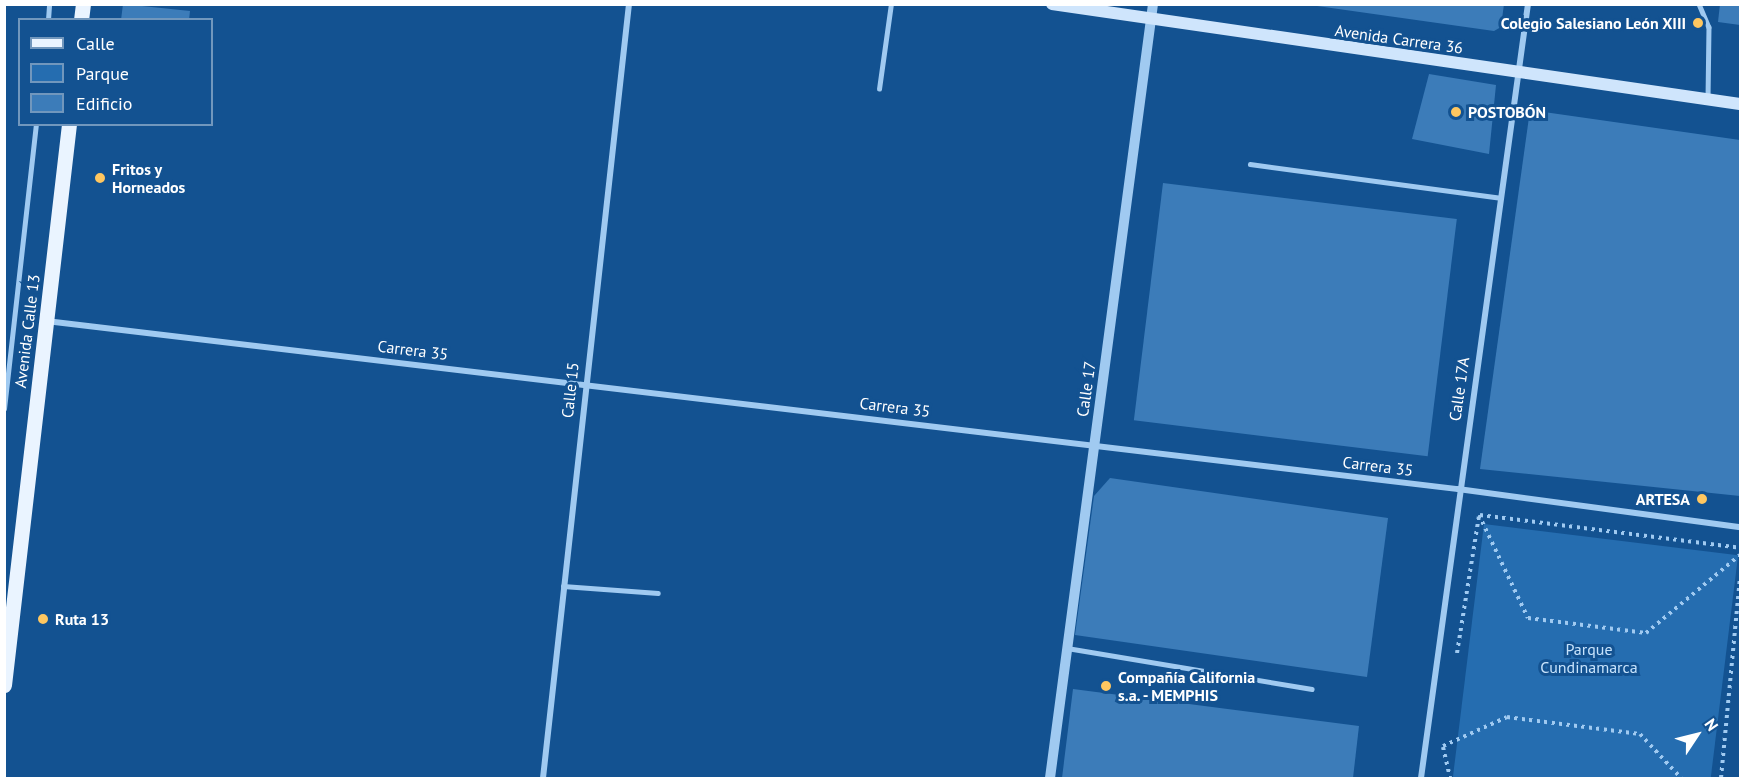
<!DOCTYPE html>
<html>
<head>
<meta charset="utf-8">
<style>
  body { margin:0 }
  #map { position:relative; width:1745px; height:783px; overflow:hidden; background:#135291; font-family:"PT Sans",sans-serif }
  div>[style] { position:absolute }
  .green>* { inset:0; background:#256db0; transform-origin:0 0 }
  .building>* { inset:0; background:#3c7cb9; transform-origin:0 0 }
  .path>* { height:4px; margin-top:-2px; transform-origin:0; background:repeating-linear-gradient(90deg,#a0caf1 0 3px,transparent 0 7.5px) }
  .service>* { height:4.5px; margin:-2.25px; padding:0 2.25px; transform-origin:2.25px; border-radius:2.25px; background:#a0caf1 }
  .minor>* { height:6px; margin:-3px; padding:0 3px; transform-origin:3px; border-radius:3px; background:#a0caf1 }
  .tertiary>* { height:10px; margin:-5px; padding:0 5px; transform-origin:5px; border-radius:5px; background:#a0caf1 }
  .secondary>* { height:12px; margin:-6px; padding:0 6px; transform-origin:6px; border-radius:6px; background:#cfe5fc }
  .primary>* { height:15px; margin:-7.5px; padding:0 7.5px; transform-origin:7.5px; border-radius:7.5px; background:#eaf4ff }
  .dots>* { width:16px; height:16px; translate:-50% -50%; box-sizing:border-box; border:3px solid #135291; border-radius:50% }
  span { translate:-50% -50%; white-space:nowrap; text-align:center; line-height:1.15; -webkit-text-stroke:6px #135291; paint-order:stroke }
  .poi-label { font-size:16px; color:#fff; font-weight:700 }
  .right { translate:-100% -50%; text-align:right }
  .left { translate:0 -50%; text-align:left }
  .street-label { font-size:16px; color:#fff }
  .park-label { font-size:16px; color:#c7e3fc }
  .frame { position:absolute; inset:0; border:6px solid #fff; pointer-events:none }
  .legend { position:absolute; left:18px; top:18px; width:195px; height:108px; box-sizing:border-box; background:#135291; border:2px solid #7197bd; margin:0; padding:8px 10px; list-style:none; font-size:18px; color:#fff }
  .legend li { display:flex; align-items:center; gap:12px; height:30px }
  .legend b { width:30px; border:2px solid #7197bd }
  .north { position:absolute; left:1667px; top:705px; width:60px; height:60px; -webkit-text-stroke:4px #135291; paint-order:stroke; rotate:55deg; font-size:16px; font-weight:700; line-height:24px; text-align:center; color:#fff }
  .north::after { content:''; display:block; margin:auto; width:21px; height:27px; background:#fff; clip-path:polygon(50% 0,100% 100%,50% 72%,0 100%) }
</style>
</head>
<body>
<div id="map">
  <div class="green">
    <i style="left:1484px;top:524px;width:256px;height:256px;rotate:7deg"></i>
  </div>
  <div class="building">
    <i style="clip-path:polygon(123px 4px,190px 11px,189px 20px,121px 20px)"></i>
    <i style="clip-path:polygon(1303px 4px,1504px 4px,1501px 27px,1494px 31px)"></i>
    <i style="clip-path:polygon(1720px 4px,1740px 4px,1740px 25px,1718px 22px)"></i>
    <i style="clip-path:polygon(1429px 74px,1496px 85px,1489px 154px,1412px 139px)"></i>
    <i style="clip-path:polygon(1530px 110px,1740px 140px,1740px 496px,1480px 469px)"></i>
    <i style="left:1163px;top:183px;width:296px;height:239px;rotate:7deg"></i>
    <i style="clip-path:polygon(1110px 478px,1388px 518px,1367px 677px,1075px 635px,1094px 496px)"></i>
    <i style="clip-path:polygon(1073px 689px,1359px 726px,1353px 778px,1062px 778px)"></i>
  </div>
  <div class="path">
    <i style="left:1479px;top:515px;width:114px;rotate:64.6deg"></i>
    <i style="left:1528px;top:618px;width:119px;rotate:7.2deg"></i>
    <i style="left:1646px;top:633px;width:122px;rotate:-39.7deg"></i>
    <i style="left:1480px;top:515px;width:262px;rotate:7.2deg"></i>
    <i style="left:1457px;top:653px;width:140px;rotate:-80.9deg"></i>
    <i style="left:1443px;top:746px;width:70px;rotate:-24.4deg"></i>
    <i style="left:1507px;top:717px;width:134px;rotate:7.3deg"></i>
    <i style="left:1640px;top:734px;width:60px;rotate:47deg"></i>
    <i style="left:1443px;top:747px;width:32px;rotate:77deg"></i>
    <i style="left:1721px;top:778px;width:202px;rotate:-84.6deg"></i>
  </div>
  <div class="service">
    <i style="left:1699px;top:4px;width:25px;rotate:67deg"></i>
    <i style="left:1709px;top:27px;width:71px;rotate:90.8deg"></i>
    <i style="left:48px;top:20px;width:16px;rotate:-86deg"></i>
    <i style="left:879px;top:89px;width:86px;rotate:-82deg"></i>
    <i style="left:1250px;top:164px;width:252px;rotate:7.7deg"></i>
    <i style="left:4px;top:409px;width:287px;rotate:-83.6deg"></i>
    <i style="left:563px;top:586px;width:95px;rotate:4.2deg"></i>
    <i style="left:1067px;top:648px;width:248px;rotate:9.5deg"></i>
  </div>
  <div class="minor">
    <i style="left:46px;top:321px;width:1422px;rotate:6.79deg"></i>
    <i style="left:1458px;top:489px;width:285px;rotate:7.7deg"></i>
    <i style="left:543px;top:778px;width:779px;rotate:-83.66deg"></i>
    <i style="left:1421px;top:778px;width:781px;rotate:-82.13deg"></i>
  </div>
  <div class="tertiary">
    <i style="left:1050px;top:778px;width:781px;rotate:-82.42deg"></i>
  </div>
  <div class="secondary">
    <i style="left:1052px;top:4px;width:695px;rotate:8.27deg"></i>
  </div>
  <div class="primary">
    <i style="left:81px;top:20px;width:16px;rotate:-83deg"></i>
    <i style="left:4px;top:685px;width:565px;rotate:-83.39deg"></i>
  </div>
  <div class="dots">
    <i style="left:1698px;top:23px;background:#ffc760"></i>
    <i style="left:1456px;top:112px;background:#ffc760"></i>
    <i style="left:100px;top:178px;background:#ffc760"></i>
    <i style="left:1702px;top:499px;background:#ffc760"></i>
    <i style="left:43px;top:619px;background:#ffc760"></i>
    <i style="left:1106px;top:686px;background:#ffc760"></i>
  </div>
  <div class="poi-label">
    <span class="right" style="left:1686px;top:23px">Colegio Salesiano León XIII</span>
    <span class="left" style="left:1468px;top:112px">POSTOBÓN</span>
    <span class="left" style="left:112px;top:178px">Fritos y<br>Horneados</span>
    <span class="right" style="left:1690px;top:499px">ARTESA</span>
    <span class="left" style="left:55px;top:619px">Ruta 13</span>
    <span class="left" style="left:1118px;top:686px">Compañía California<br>s.a. - MEMPHIS</span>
  </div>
  <div class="street-label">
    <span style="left:1399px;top:39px;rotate:8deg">Avenida Carrera 36</span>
    <span style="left:27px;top:331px;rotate:-83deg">Avenida Calle 13</span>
    <span style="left:413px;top:350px;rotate:7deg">Carrera 35</span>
    <span style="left:1086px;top:389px;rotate:-82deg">Calle 17</span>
    <span style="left:1459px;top:389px;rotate:-82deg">Calle 17A</span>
    <span style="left:570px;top:390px;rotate:-84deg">Calle 15</span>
    <span style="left:895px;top:407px;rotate:7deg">Carrera 35</span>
    <span style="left:1378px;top:466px;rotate:7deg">Carrera 35</span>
  </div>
  <div class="park-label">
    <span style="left:1589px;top:658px">Parque<br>Cundinamarca</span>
  </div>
  <div class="frame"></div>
  <ul class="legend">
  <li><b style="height:8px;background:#eaf4ff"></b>Calle</li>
  <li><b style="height:16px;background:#256db0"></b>Parque</li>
  <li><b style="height:16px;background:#3c7cb9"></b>Edificio</li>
  </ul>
  <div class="north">N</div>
</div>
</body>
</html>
